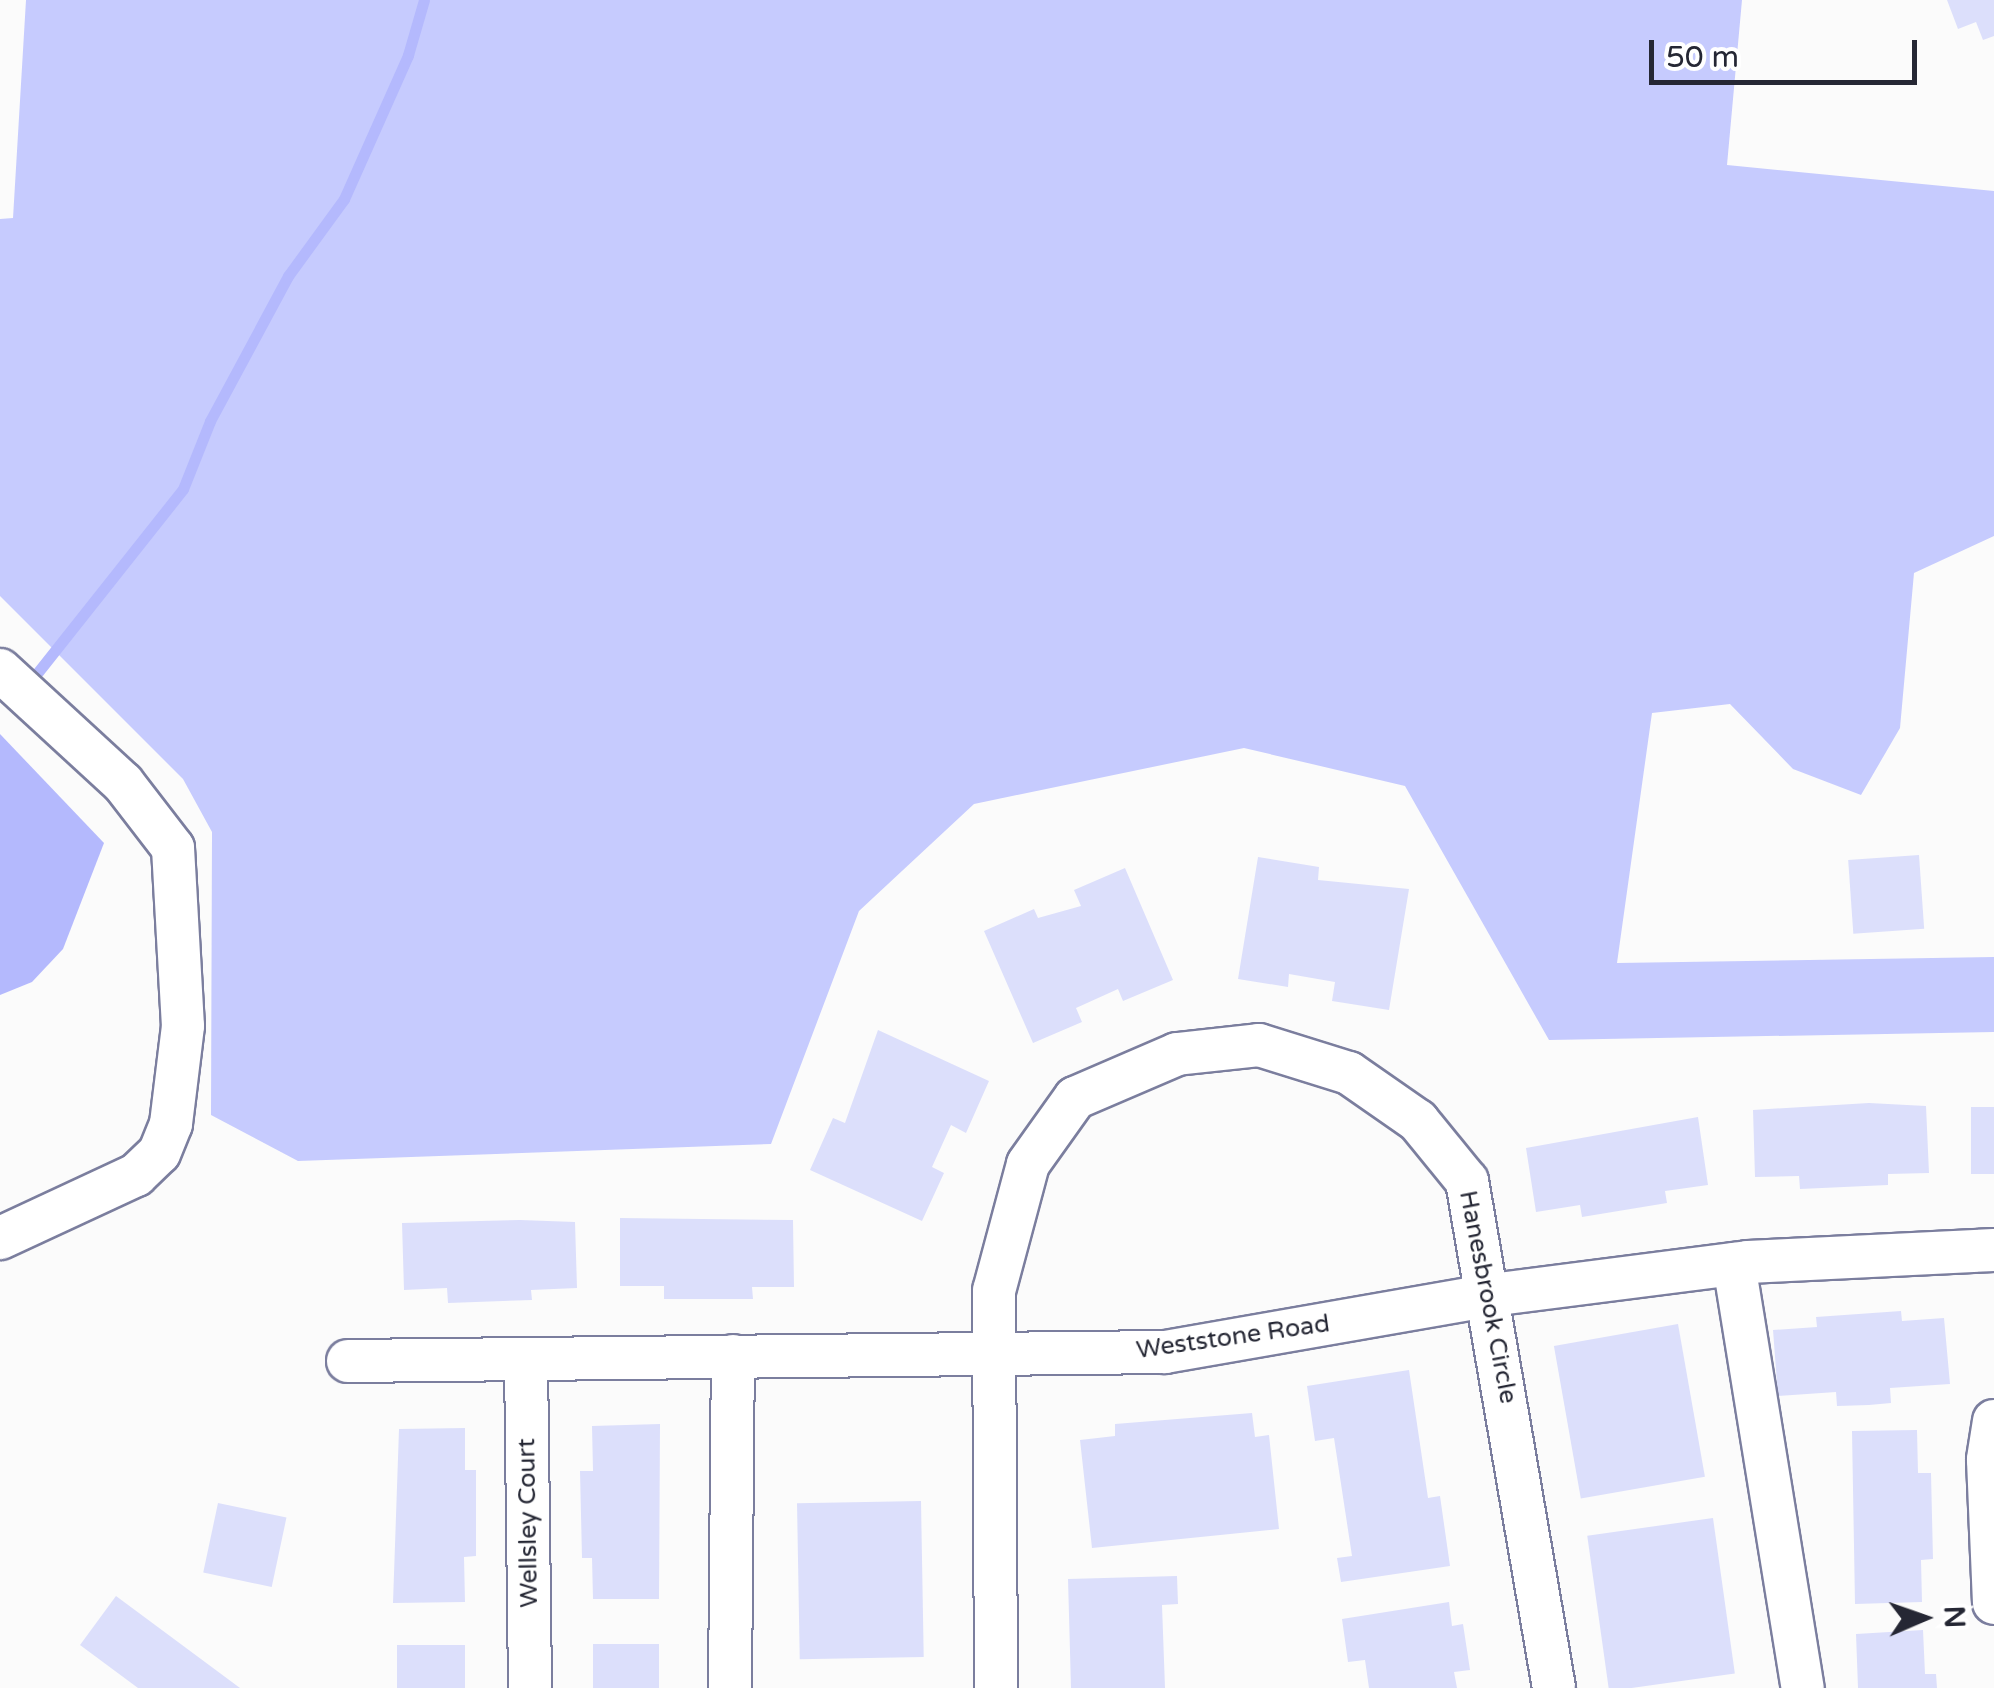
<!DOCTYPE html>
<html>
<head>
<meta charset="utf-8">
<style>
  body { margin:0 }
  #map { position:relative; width:1994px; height:1688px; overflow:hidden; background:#fbfbfb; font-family:"Varela Round",sans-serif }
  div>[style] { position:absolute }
  .green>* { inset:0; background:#c6cbfe }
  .water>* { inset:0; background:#b4b9fd }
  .stream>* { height:11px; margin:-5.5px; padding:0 5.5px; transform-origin:5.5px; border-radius:5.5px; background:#b4b9fd }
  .building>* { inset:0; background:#dcdffb; transform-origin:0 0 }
  .roads { filter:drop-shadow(2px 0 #7b7e9e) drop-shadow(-2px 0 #7b7e9e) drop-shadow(0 2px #7b7e9e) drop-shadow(0 -2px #7b7e9e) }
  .minor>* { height:42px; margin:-21px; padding:0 21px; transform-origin:21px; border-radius:21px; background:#fff }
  span { translate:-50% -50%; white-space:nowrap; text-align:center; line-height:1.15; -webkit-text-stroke:10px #fff; paint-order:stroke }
  .street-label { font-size:25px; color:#252734 }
  .north { position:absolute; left:1874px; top:1568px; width:100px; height:100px; -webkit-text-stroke:8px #fff; paint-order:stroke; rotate:88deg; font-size:28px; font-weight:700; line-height:40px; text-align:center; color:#252734 }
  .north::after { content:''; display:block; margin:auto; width:35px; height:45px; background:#252734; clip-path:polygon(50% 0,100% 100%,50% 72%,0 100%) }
  .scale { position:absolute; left:1649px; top:40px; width:268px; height:45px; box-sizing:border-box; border:5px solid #252734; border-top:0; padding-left:12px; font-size:30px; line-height:35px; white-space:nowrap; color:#252734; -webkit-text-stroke:8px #fff; paint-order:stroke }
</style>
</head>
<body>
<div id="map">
  <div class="green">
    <i style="clip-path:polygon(26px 0,1742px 0,1727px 165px,1994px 191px,1994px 536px,1914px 573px,1900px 728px,1861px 795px,1793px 769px,1730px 704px,1652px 713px,1617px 963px,1994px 957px,1994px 1032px,1549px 1040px,1405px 786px,1244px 748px,974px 804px,859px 911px,771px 1144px,298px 1161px,211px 1115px,212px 832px,183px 779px,0 596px,0 219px,13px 218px)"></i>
  </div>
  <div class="water">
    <i style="clip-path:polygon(0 734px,104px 843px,63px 949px,32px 982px,0 995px)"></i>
  </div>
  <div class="stream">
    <i style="left:38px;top:672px;width:233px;rotate:-51.6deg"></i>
    <i style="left:183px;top:489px;width:73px;rotate:-68.3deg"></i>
    <i style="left:210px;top:421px;width:165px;rotate:-61.7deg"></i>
    <i style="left:288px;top:276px;width:95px;rotate:-54deg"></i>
    <i style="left:344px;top:199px;width:158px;rotate:-66deg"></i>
    <i style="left:408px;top:55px;width:57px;rotate:-73.8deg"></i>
  </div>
  <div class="building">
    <i style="clip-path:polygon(1947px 0,1994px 0,1994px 36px,1983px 40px,1976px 22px,1958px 29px)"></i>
    <i style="left:1919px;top:855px;width:74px;height:71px;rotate:86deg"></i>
    <i style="clip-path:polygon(1258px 857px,1319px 867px,1318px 880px,1409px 889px,1389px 1010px,1332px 1001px,1335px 982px,1289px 974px,1288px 987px,1238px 979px)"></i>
    <i style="clip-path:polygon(1125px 868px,1173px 980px,1123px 1001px,1118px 989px,1076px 1008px,1082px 1022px,1033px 1043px,984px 931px,1034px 909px,1038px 918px,1081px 906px,1074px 890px)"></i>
    <i style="clip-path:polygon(878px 1030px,989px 1081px,966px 1133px,951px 1125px,932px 1167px,944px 1173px,922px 1221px,810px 1170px,833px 1118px,845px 1123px)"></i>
    <i style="clip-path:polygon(1869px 1103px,1926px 1106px,1929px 1173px,1888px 1174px,1888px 1185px,1800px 1189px,1799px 1176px,1755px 1177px,1753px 1110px)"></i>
    <i style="left:1994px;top:1107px;width:67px;height:23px;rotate:90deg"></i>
    <i style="clip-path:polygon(1698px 1117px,1708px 1185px,1665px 1191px,1667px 1203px,1582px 1217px,1580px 1205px,1536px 1212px,1526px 1148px)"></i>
    <i style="clip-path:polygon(620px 1218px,793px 1220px,794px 1287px,752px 1287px,753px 1299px,664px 1299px,664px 1286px,620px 1286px)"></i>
    <i style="clip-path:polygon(520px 1220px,575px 1222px,577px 1288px,531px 1290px,532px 1300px,448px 1303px,447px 1288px,404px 1290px,402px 1223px)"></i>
    <i style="clip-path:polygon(1901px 1311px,1902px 1321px,1944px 1318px,1950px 1384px,1890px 1388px,1891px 1403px,1869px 1405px,1837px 1406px,1836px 1392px,1778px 1396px,1773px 1330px,1817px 1327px,1816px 1317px)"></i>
    <i style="left:1678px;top:1324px;width:155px;height:126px;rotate:80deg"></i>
    <i style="clip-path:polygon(1409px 1370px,1428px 1498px,1440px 1496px,1450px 1566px,1341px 1582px,1337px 1558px,1352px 1556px,1334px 1438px,1315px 1441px,1307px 1386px)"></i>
    <i style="clip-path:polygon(1252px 1413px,1255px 1437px,1269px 1435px,1279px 1529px,1092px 1548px,1080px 1440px,1115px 1436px,1115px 1424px)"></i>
    <i style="clip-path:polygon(660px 1424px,659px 1599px,593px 1599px,592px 1558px,582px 1558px,580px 1471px,593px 1471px,592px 1426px)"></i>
    <i style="clip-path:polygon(465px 1428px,465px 1470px,476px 1470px,476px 1556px,464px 1557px,465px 1602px,393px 1603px,399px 1429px)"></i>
    <i style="clip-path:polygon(1917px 1430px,1918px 1473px,1931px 1473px,1933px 1559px,1921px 1560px,1922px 1602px,1855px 1604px,1852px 1431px)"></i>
    <i style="left:921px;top:1501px;width:156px;height:124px;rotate:89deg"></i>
    <i style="left:218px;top:1503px;width:70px;height:71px;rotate:12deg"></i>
    <i style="left:1713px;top:1518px;width:157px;height:127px;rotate:82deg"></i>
    <i style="clip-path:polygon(1177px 1576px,1178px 1604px,1162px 1605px,1165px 1688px,1071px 1688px,1068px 1579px)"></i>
    <i style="clip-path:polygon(116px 1596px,240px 1688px,138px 1688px,80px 1645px)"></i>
    <i style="clip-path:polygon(1449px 1602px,1452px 1626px,1463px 1624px,1470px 1670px,1454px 1672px,1457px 1688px,1369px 1688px,1365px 1660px,1348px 1662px,1342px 1619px)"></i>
    <i style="clip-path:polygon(1923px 1630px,1925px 1674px,1936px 1674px,1937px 1688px,1858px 1688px,1856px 1634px)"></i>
    <i style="left:659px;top:1644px;width:44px;height:66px;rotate:90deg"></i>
    <i style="left:465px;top:1645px;width:43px;height:68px;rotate:90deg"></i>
  </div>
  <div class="roads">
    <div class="minor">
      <i style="left:0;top:670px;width:167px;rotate:42.6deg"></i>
      <i style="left:123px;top:783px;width:82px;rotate:52.4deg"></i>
      <i style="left:173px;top:848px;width:178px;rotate:86.8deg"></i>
      <i style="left:183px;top:1026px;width:99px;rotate:97deg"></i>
      <i style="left:171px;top:1124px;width:31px;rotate:112deg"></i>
      <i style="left:159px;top:1153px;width:32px;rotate:136deg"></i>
      <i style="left:136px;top:1175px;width:150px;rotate:155.1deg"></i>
      <i style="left:1734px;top:1264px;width:430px;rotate:80.8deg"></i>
      <i style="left:526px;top:1359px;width:329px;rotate:89.3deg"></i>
      <i style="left:348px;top:1361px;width:817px;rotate:-0.63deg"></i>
      <i style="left:1165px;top:1352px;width:331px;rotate:-9.9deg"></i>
      <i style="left:1491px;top:1295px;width:259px;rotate:-7.3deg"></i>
      <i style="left:1748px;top:1262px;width:246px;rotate:-2.8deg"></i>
      <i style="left:1994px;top:1421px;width:39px;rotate:99deg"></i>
      <i style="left:1988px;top:1460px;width:143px;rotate:87.6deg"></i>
      <i style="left:730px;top:1688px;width:332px;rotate:-89.5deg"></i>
      <i style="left:996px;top:1688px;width:397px;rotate:-90.3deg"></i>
      <i style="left:994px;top:1291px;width:131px;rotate:-75deg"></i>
      <i style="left:1028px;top:1164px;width:81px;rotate:-54.5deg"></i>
      <i style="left:1075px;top:1098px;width:111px;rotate:-23.3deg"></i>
      <i style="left:1177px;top:1054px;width:82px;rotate:-6.3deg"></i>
      <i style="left:1259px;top:1045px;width:94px;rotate:17.3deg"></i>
      <i style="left:1349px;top:1073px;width:84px;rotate:34.8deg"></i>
      <i style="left:1418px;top:1121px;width:77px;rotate:50.8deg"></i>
      <i style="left:1467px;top:1181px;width:514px;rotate:80.26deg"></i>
    </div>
  </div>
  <div class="street-label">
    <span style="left:1488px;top:1297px;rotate:79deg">Hanesbrook Circle</span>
    <span style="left:1233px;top:1337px;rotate:-8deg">Weststone Road</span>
    <span style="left:528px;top:1523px;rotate:-91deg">Wellsley Court</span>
  </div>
  <div class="north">N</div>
  <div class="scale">50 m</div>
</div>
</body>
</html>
